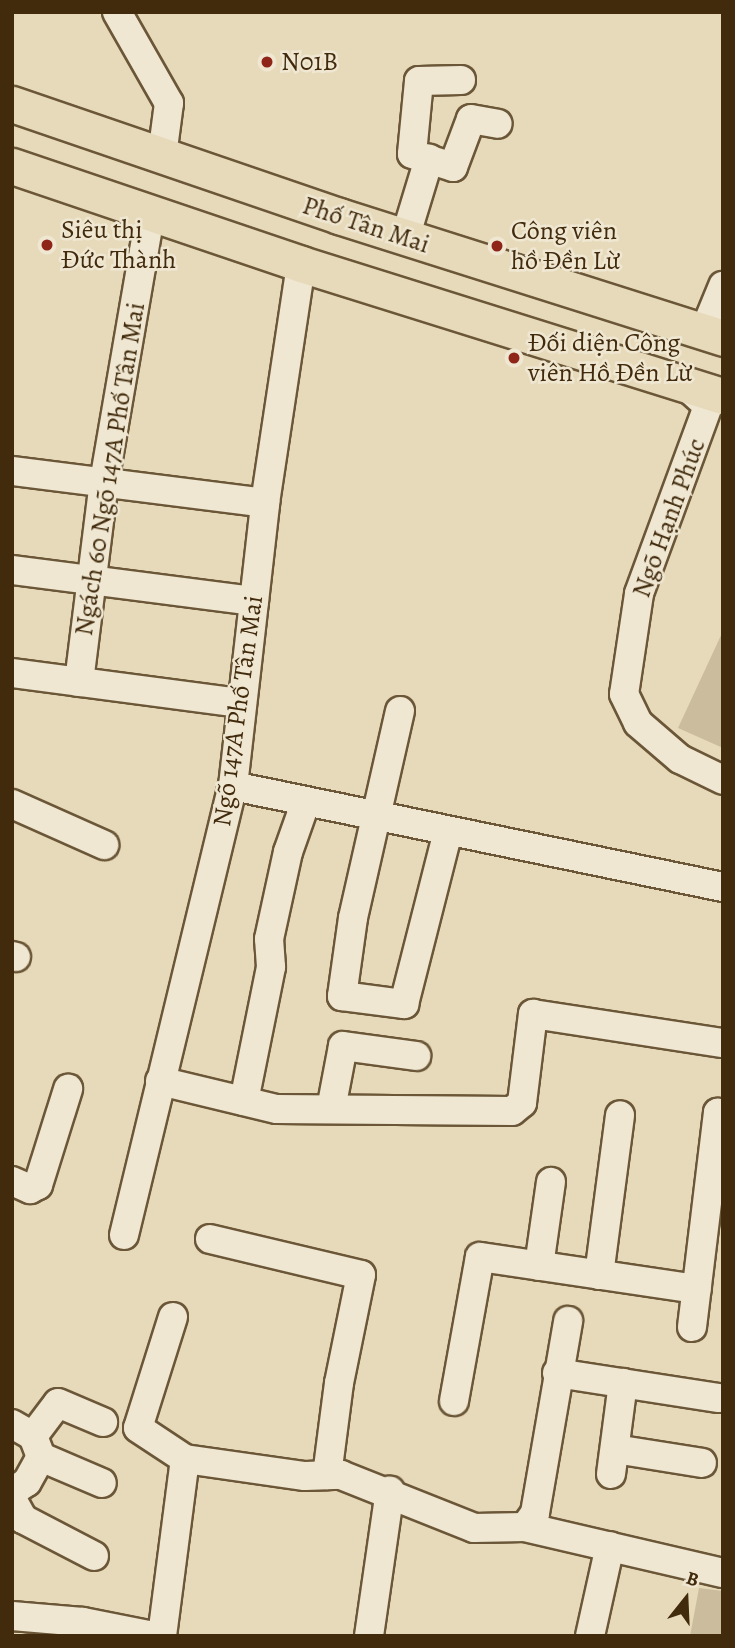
<!DOCTYPE html>
<html>
<head>
<meta charset="utf-8">
<style>
  body { margin:0 }
  #map { position:relative; width:735px; height:1648px; overflow:hidden; background:#e7daba; font-family:Alegreya,serif }
  div>[style] { position:absolute }
  .green>* { inset:0; background:#cbbc9d }
  .roads { filter:drop-shadow(2px 0 #6b5738) drop-shadow(-2px 0 #6b5738) drop-shadow(0 2px #6b5738) drop-shadow(0 -2px #6b5738) }
  .minor>* { height:28px; margin:-14px; padding:0 14px; transform-origin:14px; border-radius:14px; background:#efe7d2 }
  .major>* { height:35px; margin:-17.5px; padding:0 17.5px; transform-origin:17.5px; border-radius:17.5px; background:#e7daba }
  .dots>* { width:19px; height:19px; translate:-50% -50%; box-sizing:border-box; border:4px solid #efe7d2; border-radius:50% }
  span { translate:-50% -50%; white-space:nowrap; text-align:center; line-height:1.15; -webkit-text-stroke:5px #efe7d2; paint-order:stroke }
  .poi-label { font-size:26px; color:#422b0d }
  .left { translate:0 -50%; text-align:left }
  .street-label { font-size:26px; color:#422b0d }
  .frame { position:absolute; inset:0; border:14px solid #422b0d; pointer-events:none }
  .north { position:absolute; left:651px; top:1564px; width:70px; height:70px; -webkit-text-stroke:5px #efe7d2; paint-order:stroke; rotate:18deg; font-size:19px; font-weight:700; line-height:28px; text-align:center; color:#422b0d }
  .north::after { content:''; display:block; margin:auto; width:24px; height:32px; background:#422b0d; clip-path:polygon(50% 0,100% 100%,50% 72%,0 100%) }
</style>
</head>
<body>
<div id="map">
  <div class="green">
    <i style="clip-path:polygon(723px 631px,723px 748px,678px 728px)"></i>
    <i style="clip-path:polygon(699px 1588px,723px 1591px,723px 1636px,690px 1636px)"></i>
  </div>
  <div class="roads">
    <div class="minor">
      <i style="left:117px;top:12px;width:105px;rotate:60.3deg"></i>
      <i style="left:169px;top:103px;width:53px;rotate:97.5deg"></i>
      <i style="left:461px;top:80px;width:42px;rotate:178.6deg"></i>
      <i style="left:419px;top:81px;width:73px;rotate:95.5deg"></i>
      <i style="left:412px;top:154px;width:43px;rotate:17.6deg"></i>
      <i style="left:453px;top:167px;width:51px;rotate:-69.4deg"></i>
      <i style="left:471px;top:119px;width:27px;rotate:10deg"></i>
      <i style="left:405px;top:238px;width:83px;rotate:-73.1deg"></i>
      <i style="left:704px;top:332px;width:50px;rotate:-67.6deg"></i>
      <i style="left:685px;top:385px;width:31px;rotate:42deg"></i>
      <i style="left:708px;top:406px;width:200px;rotate:110.2deg"></i>
      <i style="left:639px;top:594px;width:101px;rotate:98.5deg"></i>
      <i style="left:624px;top:694px;width:32px;rotate:64deg"></i>
      <i style="left:638px;top:723px;width:55px;rotate:40.6deg"></i>
      <i style="left:680px;top:759px;width:48px;rotate:26deg"></i>
      <i style="left:12px;top:471px;width:255px;rotate:7.2deg"></i>
      <i style="left:12px;top:570px;width:244px;rotate:7.3deg"></i>
      <i style="left:12px;top:673px;width:230px;rotate:7.5deg"></i>
      <i style="left:79px;top:682px;width:202px;rotate:-82.9deg"></i>
      <i style="left:104px;top:482px;width:271px;rotate:-80.2deg"></i>
      <i style="left:400px;top:711px;width:212px;rotate:102.8deg"></i>
      <i style="left:353px;top:918px;width:79px;rotate:98deg"></i>
      <i style="left:342px;top:996px;width:63px;rotate:7.4deg"></i>
      <i style="left:404px;top:1004px;width:178px;rotate:-75.7deg"></i>
      <i style="left:233px;top:786px;width:500px;rotate:11.65deg"></i>
      <i style="left:12px;top:804px;width:101px;rotate:24deg"></i>
      <i style="left:12px;top:956px;width:4px;rotate:14deg"></i>
      <i style="left:160px;top:1081px;width:120px;rotate:13.5deg"></i>
      <i style="left:277px;top:1109px;width:235px;rotate:0.5deg"></i>
      <i style="left:512px;top:1111px;width:13px;rotate:-39deg"></i>
      <i style="left:522px;top:1103px;width:90px;rotate:-83deg"></i>
      <i style="left:533px;top:1014px;width:192px;rotate:8.7deg"></i>
      <i style="left:244px;top:1101px;width:137px;rotate:-78.6deg"></i>
      <i style="left:271px;top:967px;width:28px;rotate:-94deg"></i>
      <i style="left:269px;top:939px;width:89px;rotate:-77.7deg"></i>
      <i style="left:288px;top:852px;width:51px;rotate:-70.5deg"></i>
      <i style="left:331px;top:1109px;width:64px;rotate:-79.2deg"></i>
      <i style="left:343px;top:1046px;width:74px;rotate:7.8deg"></i>
      <i style="left:12px;top:1181px;width:20px;rotate:24deg"></i>
      <i style="left:30px;top:1189px;width:9px;rotate:-27deg"></i>
      <i style="left:38px;top:1185px;width:101px;rotate:-72.6deg"></i>
      <i style="left:124px;top:1235px;width:462px;rotate:-76.4deg"></i>
      <i style="left:233px;top:786px;width:285px;rotate:-83.5deg"></i>
      <i style="left:265px;top:503px;width:242px;rotate:-81.4deg"></i>
      <i style="left:210px;top:1239px;width:155px;rotate:13.4deg"></i>
      <i style="left:361px;top:1275px;width:110px;rotate:101.5deg"></i>
      <i style="left:339px;top:1383px;width:93px;rotate:97.4deg"></i>
      <i style="left:539px;top:1266px;width:85px;rotate:-81.9deg"></i>
      <i style="left:599px;top:1275px;width:161px;rotate:-82.5deg"></i>
      <i style="left:173px;top:1317px;width:116px;rotate:107.5deg"></i>
      <i style="left:138px;top:1428px;width:56px;rotate:33.4deg"></i>
      <i style="left:185px;top:1459px;width:121px;rotate:8.1deg"></i>
      <i style="left:305px;top:1476px;width:36px;rotate:-2deg"></i>
      <i style="left:341px;top:1475px;width:143px;rotate:21.7deg"></i>
      <i style="left:474px;top:1528px;width:51px;rotate:-1.1deg"></i>
      <i style="left:525px;top:1527px;width:203px;rotate:13.1deg"></i>
      <i style="left:692px;top:1327px;width:216px;rotate:-83.1deg"></i>
      <i style="left:718px;top:1113px;width:5px"></i>
      <i style="left:557px;top:1373px;width:164px;rotate:8.8deg"></i>
      <i style="left:454px;top:1401px;width:146px;rotate:-79.8deg"></i>
      <i style="left:480px;top:1257px;width:219px;rotate:8.4deg"></i>
      <i style="left:12px;top:1424px;width:24px;rotate:30deg"></i>
      <i style="left:33px;top:1436px;width:22px;rotate:69deg"></i>
      <i style="left:41px;top:1457px;width:66px;rotate:23.1deg"></i>
      <i style="left:33px;top:1436px;width:41px;rotate:-52.9deg"></i>
      <i style="left:58px;top:1403px;width:49px;rotate:22.9deg"></i>
      <i style="left:615px;top:1449px;width:88px;rotate:9.1deg"></i>
      <i style="left:611px;top:1474px;width:92px;rotate:-82.5deg"></i>
      <i style="left:12px;top:1492px;width:18px;rotate:-34deg"></i>
      <i style="left:27px;top:1482px;width:29px;rotate:-61deg"></i>
      <i style="left:12px;top:1499px;width:23px;rotate:61deg"></i>
      <i style="left:23px;top:1519px;width:80px;rotate:27.5deg"></i>
      <i style="left:525px;top:1527px;width:17px;rotate:-54deg"></i>
      <i style="left:535px;top:1513px;width:195px;rotate:-80.2deg"></i>
      <i style="left:12px;top:1616px;width:71px;rotate:4.8deg"></i>
      <i style="left:83px;top:1622px;width:72px;rotate:11.2deg"></i>
      <i style="left:162px;top:1636px;width:178px;rotate:-82.6deg"></i>
      <i style="left:369px;top:1636px;width:147px;rotate:-81.8deg"></i>
      <i style="left:590px;top:1636px;width:92px;rotate:-77.5deg"></i>
    </div>
    <div class="major">
      <i style="left:12px;top:104px;width:346px;rotate:18.9deg"></i>
      <i style="left:339px;top:216px;width:403px;rotate:17.6deg"></i>
      <i style="left:12px;top:166px;width:305px;rotate:18.7deg"></i>
      <i style="left:301px;top:264px;width:442px;rotate:17.4deg"></i>
    </div>
  </div>
  <div class="dots">
    <i style="left:267px;top:62px;background:#8f2418"></i>
    <i style="left:47px;top:245px;background:#8f2418"></i>
    <i style="left:497px;top:246px;background:#8f2418"></i>
    <i style="left:514px;top:358px;background:#8f2418"></i>
  </div>
  <div class="poi-label">
    <span class="left" style="left:281px;top:62px">N01B</span>
    <span class="left" style="left:61px;top:245px">Siêu thị<br>Đức Thành</span>
    <span class="left" style="left:511px;top:246px">Công viên<br>hồ Đền Lừ</span>
    <span class="left" style="left:528px;top:358px">Đối diện Công<br>viên Hồ Đền Lừ</span>
  </div>
  <div class="street-label">
    <span style="left:366px;top:225px;rotate:18deg">Phố Tân Mai</span>
    <span style="left:110px;top:469px;rotate:-81deg">Ngách 60 Ngõ 147A Phố Tân Mai</span>
    <span style="left:669px;top:518px;rotate:-70deg">Ngõ Hạnh Phúc</span>
    <span style="left:238px;top:711px;rotate:-82deg">Ngõ 147A Phố Tân Mai</span>
  </div>
  <div class="frame"></div>
  <div class="north">B</div>
</div>
</body>
</html>
